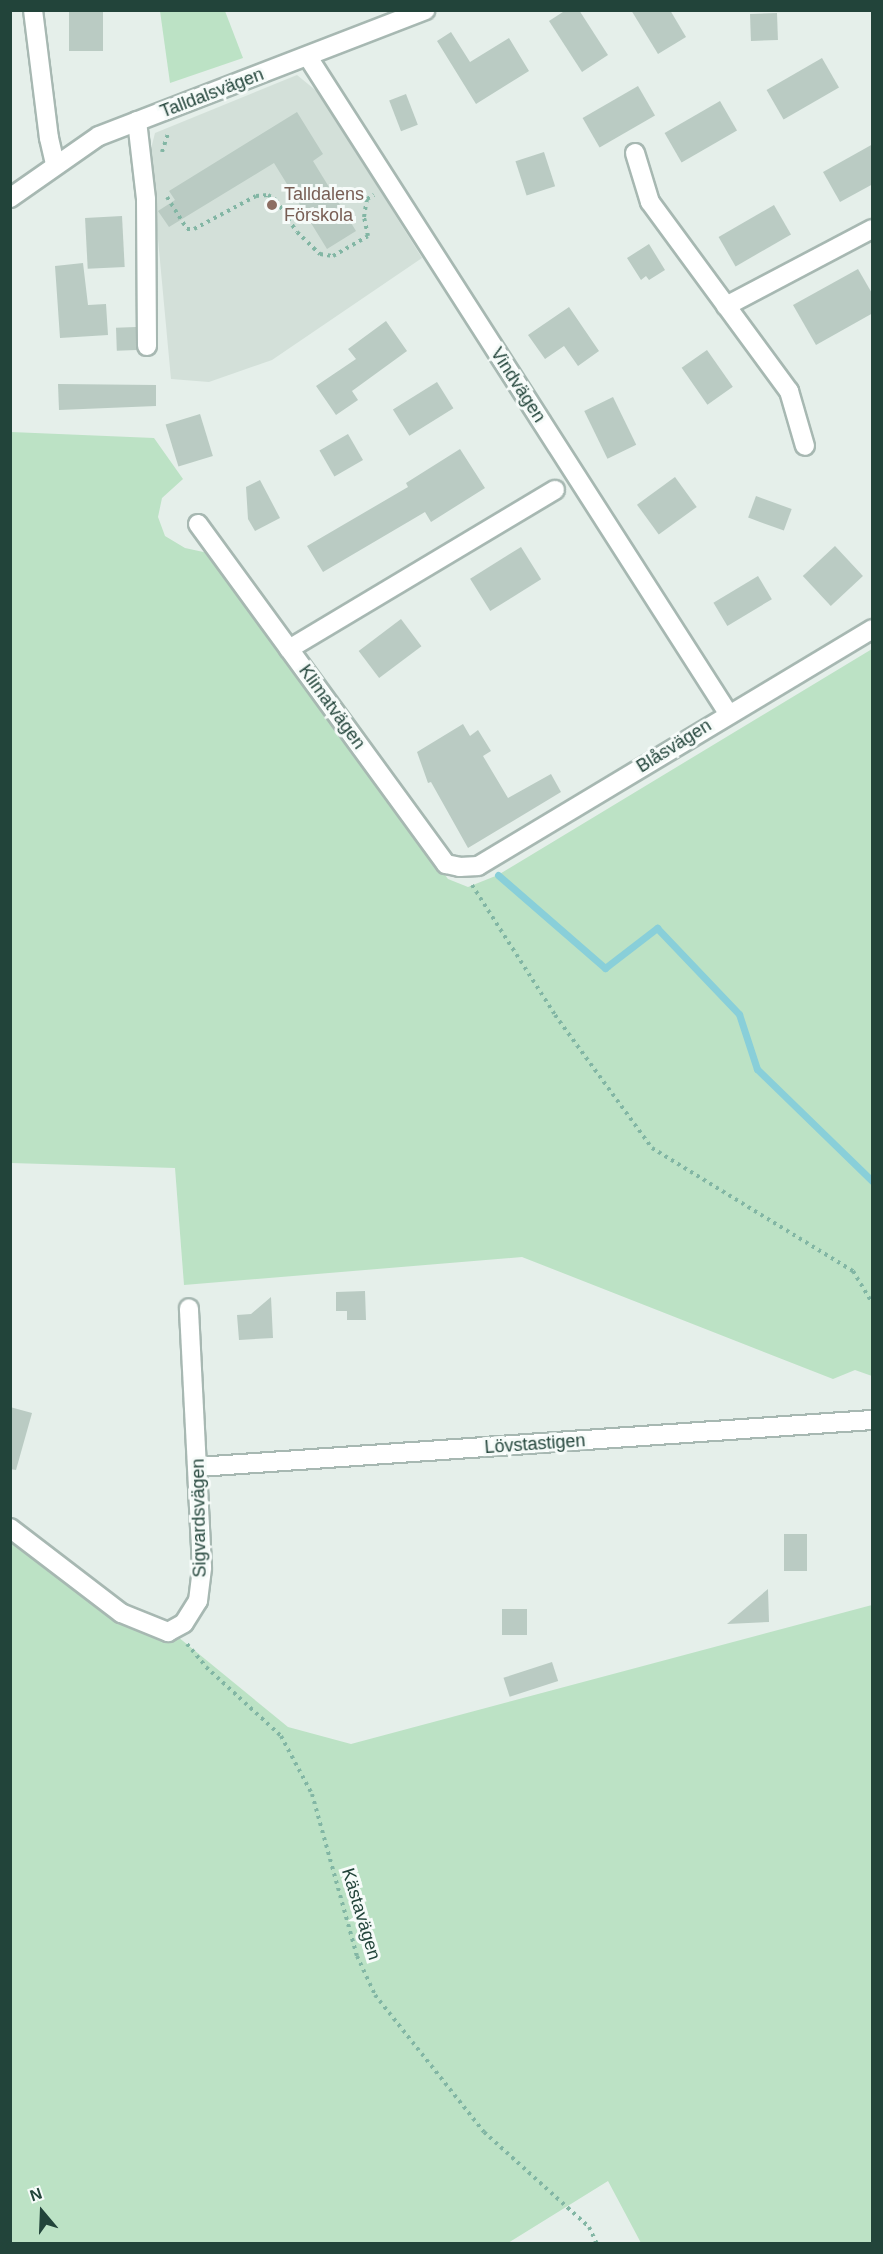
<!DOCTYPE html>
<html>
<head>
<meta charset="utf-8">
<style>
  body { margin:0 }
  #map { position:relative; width:883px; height:2254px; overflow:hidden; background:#e5efea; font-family:Helvetica,sans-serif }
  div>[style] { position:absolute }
  .built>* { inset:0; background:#d3e0d9 }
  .green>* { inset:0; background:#bce2c5 }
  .stream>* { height:7px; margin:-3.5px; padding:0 3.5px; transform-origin:3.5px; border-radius:3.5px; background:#89cfd9 }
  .building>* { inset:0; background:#bacbc3; transform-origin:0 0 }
  .path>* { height:4px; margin-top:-2px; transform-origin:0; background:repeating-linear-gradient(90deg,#82b6a4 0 3px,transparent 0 7.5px) }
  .roads { filter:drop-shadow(2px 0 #a7b8b2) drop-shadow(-2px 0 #a7b8b2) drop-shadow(0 2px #a7b8b2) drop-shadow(0 -2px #a7b8b2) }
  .minor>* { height:18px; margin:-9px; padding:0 9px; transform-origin:9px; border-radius:9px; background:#fff }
  .dots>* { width:16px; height:16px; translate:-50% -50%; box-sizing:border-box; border:3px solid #f6fbf9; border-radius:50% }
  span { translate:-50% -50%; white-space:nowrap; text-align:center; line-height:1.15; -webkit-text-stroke:6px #f6fbf9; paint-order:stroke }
  .street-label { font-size:18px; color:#22443a }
  .education-label { font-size:18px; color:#785e54 }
  .left { translate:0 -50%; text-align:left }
  .frame { position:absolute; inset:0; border:12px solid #22443a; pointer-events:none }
  .north { position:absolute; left:12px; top:2182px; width:60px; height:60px; -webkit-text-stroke:4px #f6fbf9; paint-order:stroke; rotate:341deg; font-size:16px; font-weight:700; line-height:24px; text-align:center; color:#22443a }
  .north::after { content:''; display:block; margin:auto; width:21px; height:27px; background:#22443a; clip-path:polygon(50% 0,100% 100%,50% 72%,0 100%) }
</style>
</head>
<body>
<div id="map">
  <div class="built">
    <i style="clip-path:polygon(297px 75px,319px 93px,422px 258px,272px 360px,209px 382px,171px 379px,150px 153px,155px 133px)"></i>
  </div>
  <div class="green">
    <i style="clip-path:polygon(160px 11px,225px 11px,243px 58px,170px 83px)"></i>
    <i style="clip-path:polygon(11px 432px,154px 438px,183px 479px,162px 498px,158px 517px,165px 536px,185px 548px,208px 553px,448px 879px,468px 887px,498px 875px,872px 649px,872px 1376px,855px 1370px,833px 1379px,522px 1257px,184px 1285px,175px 1168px,11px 1163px)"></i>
    <i style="clip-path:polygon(10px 1528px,81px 1583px,172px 1632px,288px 1727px,351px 1744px,872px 1605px,872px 2243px,641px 2243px,608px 2181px,508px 2243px,11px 2243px)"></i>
  </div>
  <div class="stream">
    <i style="left:498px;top:875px;width:142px;rotate:41deg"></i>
    <i style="left:605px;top:968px;width:66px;rotate:-37.6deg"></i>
    <i style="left:657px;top:928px;width:119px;rotate:46.4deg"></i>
    <i style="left:739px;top:1014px;width:58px;rotate:71.9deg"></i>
    <i style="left:757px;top:1069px;width:161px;rotate:44.2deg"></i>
  </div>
  <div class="building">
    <i style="left:69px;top:10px;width:34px;height:41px"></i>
    <i style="clip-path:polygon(566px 10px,579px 10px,608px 55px,582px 72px,549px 21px)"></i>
    <i style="clip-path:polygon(631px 10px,670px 10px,686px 37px,658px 54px)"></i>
    <i style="left:777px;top:13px;width:27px;height:27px;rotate:88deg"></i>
    <i style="clip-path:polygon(451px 32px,470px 62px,509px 38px,529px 71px,476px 104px,437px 41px)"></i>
    <i style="left:822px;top:58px;width:34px;height:64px;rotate:60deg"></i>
    <i style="left:638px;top:86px;width:34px;height:64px;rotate:60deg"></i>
    <i style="left:406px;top:94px;width:33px;height:18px;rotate:69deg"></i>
    <i style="left:720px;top:101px;width:34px;height:64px;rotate:60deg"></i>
    <i style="clip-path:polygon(297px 112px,323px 154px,313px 161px,356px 231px,327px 249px,274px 163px,169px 227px,158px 211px,175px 200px,169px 191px)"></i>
    <i style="clip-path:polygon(873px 144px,873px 184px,840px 202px,823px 172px)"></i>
    <i style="left:544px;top:152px;width:36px;height:30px;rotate:72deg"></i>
    <i style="left:774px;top:205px;width:34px;height:64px;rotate:60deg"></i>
    <i style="left:122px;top:216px;width:51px;height:37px;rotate:87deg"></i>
    <i style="clip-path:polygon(649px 244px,665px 270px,649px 280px,646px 276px,641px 280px,627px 258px)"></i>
    <i style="clip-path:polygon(83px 263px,88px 305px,106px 304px,108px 335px,60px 338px,55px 266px)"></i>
    <i style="clip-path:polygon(858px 269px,873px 295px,873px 313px,816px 345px,793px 305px)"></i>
    <i style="clip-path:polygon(569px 307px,599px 351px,578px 366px,564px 346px,545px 359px,528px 335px)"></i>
    <i style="clip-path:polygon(386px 321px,407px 351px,352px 391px,358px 400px,336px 415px,316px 386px,356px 359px,348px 349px)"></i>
    <i style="left:136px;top:327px;width:23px;height:20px;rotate:88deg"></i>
    <i style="left:707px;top:350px;width:45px;height:31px;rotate:55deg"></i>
    <i style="left:437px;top:382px;width:31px;height:52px;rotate:58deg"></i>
    <i style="clip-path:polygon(58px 384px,156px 385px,156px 406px,59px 410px)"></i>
    <i style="left:613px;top:397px;width:53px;height:32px;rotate:64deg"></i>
    <i style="left:200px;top:414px;width:44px;height:36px;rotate:73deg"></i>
    <i style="left:348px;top:434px;width:30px;height:33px;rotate:60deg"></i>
    <i style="clip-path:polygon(460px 449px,485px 488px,431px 522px,425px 512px,323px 572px,307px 546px,408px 487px,406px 483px)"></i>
    <i style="left:675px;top:477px;width:37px;height:47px;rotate:54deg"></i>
    <i style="clip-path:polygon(260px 480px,280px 518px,255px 531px,248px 519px,246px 487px)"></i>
    <i style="left:756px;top:496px;width:38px;height:23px;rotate:20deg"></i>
    <i style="left:835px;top:546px;width:41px;height:44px;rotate:47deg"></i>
    <i style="left:521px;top:547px;width:38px;height:60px;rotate:58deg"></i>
    <i style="left:758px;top:576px;width:27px;height:52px;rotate:59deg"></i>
    <i style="left:401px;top:619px;width:34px;height:53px;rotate:53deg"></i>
    <i style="clip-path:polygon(463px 724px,470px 736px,478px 730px,491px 751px,483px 756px,508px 798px,551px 774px,561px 792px,468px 848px,431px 782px,428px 783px,417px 752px)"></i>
    <i style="clip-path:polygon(365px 1291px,366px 1320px,347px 1320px,347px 1311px,336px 1311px,336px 1292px)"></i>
    <i style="clip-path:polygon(271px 1297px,273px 1338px,239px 1340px,237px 1315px,251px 1314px)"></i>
    <i style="clip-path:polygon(10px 1407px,32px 1413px,16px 1470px,10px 1469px)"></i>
    <i style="left:784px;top:1534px;width:23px;height:37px"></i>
    <i style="clip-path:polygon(768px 1589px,769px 1622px,727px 1624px)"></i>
    <i style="left:502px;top:1609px;width:25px;height:26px"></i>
    <i style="left:552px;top:1662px;width:20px;height:51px;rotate:72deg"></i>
  </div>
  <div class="path">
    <i style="left:162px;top:152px;width:22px;rotate:-72deg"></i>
    <i style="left:167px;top:197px;width:38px;rotate:58deg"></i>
    <i style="left:187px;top:229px;width:7px"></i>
    <i style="left:194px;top:229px;width:70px;rotate:-28deg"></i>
    <i style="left:256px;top:196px;width:12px;rotate:-5deg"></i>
    <i style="left:268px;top:195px;width:9px;rotate:32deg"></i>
    <i style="left:276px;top:200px;width:38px;rotate:57deg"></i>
    <i style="left:297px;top:232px;width:32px;rotate:44deg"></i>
    <i style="left:320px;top:254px;width:13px;rotate:9deg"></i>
    <i style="left:333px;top:256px;width:40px;rotate:-29.7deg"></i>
    <i style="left:368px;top:236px;width:19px;rotate:-102deg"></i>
    <i style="left:364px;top:217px;width:18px;rotate:-81deg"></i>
    <i style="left:367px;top:199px;width:8px;rotate:-30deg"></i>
    <i style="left:472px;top:885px;width:154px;rotate:57.4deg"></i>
    <i style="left:555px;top:1015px;width:165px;rotate:53.9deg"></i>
    <i style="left:652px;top:1148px;width:236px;rotate:31.5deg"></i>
    <i style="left:853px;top:1271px;width:37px;rotate:59deg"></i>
    <i style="left:187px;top:1644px;width:30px;rotate:50deg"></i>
    <i style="left:206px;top:1667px;width:102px;rotate:42.6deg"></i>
    <i style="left:281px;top:1736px;width:66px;rotate:61.9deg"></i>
    <i style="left:312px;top:1794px;width:168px;rotate:74.5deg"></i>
    <i style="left:357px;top:1956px;width:43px;rotate:65.2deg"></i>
    <i style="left:375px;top:1995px;width:175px;rotate:51.5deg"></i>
    <i style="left:484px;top:2132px;width:142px;rotate:42.1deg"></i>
    <i style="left:589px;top:2227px;width:19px;rotate:65deg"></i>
  </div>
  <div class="roads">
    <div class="minor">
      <i style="left:33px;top:10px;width:129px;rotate:82.9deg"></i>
      <i style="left:49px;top:138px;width:27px;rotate:77deg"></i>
      <i style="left:308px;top:57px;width:779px;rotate:57.37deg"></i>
      <i style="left:137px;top:121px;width:79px;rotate:83.4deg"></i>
      <i style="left:146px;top:199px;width:147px;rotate:89.6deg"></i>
      <i style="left:635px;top:153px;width:51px;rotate:73deg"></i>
      <i style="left:650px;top:202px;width:235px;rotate:53.7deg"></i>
      <i style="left:789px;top:391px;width:57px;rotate:73.8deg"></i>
      <i style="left:10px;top:198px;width:108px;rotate:-34.9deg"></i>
      <i style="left:99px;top:136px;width:350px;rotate:-21.1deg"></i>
      <i style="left:726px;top:306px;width:165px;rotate:-27.8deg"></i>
      <i style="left:198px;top:524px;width:421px;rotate:53.9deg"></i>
      <i style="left:446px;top:864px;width:14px;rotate:12deg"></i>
      <i style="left:460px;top:867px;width:18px;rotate:-3deg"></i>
      <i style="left:478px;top:866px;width:460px;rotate:-31deg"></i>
      <i style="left:289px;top:649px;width:310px;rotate:-30.9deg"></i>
      <i style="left:198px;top:1467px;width:676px;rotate:-3.99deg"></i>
      <i style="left:10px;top:1528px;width:140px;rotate:37.4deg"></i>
      <i style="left:121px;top:1613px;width:51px;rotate:22deg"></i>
      <i style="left:168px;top:1632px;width:18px;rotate:-29deg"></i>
      <i style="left:184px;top:1623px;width:26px;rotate:-58deg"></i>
      <i style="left:198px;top:1601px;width:34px;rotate:-83deg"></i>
      <i style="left:202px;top:1567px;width:259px;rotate:-92.9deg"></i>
    </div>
  </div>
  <div class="dots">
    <i style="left:272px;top:205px;background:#8d6e63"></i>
  </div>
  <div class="street-label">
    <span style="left:212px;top:93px;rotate:-21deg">Talldalsvägen</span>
    <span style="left:518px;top:385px;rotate:57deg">Vindvägen</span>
    <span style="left:332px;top:707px;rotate:54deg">Klimatvägen</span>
    <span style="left:674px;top:746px;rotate:-32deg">Blåsvägen</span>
    <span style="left:535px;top:1444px;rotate:-4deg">Lövstastigen</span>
    <span style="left:199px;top:1518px;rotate:-91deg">Sigvardsvägen</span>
    <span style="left:361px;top:1914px;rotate:73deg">Kästavägen</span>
  </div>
  <div class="education-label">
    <span class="left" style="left:284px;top:205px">Talldalens<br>Förskola</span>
  </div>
  <div class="frame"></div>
  <div class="north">N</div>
</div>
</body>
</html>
